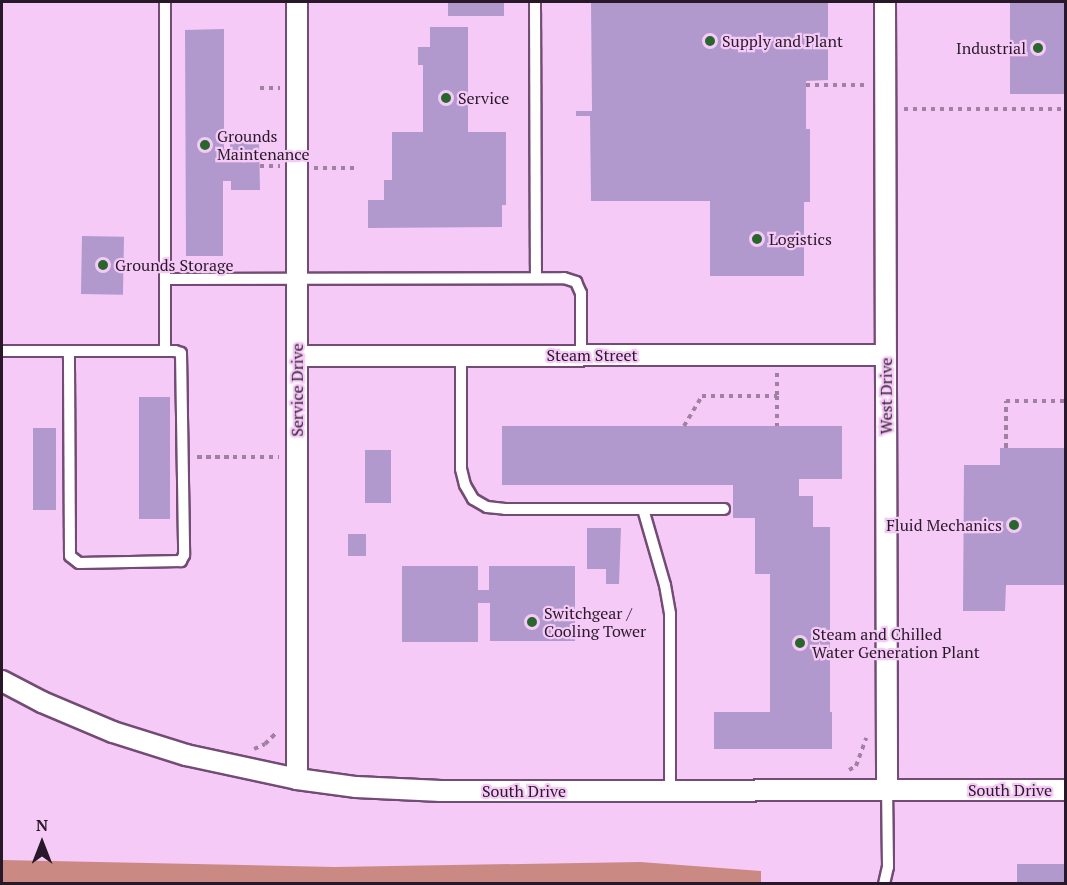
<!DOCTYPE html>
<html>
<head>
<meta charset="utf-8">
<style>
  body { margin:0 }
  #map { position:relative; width:1067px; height:885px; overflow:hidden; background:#f6caf7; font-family:"PT Serif",serif }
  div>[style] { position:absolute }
  .forest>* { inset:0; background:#cb8983 }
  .building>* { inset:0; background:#b199cd; transform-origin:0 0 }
  .path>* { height:4px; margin-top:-2px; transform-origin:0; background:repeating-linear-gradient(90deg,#a181a2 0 4.5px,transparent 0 9px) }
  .roads { filter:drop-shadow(2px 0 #724c74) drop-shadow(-2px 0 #724c74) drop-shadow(0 2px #724c74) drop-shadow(0 -2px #724c74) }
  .service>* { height:10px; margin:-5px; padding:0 5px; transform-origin:5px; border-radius:5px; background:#fff }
  .minor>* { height:20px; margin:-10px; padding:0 10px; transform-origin:10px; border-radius:10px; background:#fff }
  .dots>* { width:16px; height:16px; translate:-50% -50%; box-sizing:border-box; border:3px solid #f6caf7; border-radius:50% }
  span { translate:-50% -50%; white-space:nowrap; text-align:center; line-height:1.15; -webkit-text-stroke:4.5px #f6caf7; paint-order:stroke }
  .poi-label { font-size:16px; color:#281829 }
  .left { translate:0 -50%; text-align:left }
  .right { translate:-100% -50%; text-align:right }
  .street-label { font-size:16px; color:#281829 }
  .frame { position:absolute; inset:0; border:3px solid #281829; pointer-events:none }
  .north { position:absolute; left:12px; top:813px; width:60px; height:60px; -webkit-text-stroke:4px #f6caf7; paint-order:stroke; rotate:0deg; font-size:16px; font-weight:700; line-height:24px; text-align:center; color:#281829 }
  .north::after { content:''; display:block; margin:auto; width:21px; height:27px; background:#281829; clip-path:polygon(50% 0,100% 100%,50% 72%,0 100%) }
</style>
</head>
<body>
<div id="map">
  <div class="forest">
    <i style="clip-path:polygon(2px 860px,334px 867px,640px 862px,761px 871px,761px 883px,2px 884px)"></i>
  </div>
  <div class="building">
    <i style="left:448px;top:2px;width:56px;height:14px"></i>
    <i style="clip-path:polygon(591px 2px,828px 2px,828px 80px,806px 81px,806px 129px,810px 129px,810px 202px,804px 202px,804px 276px,710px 276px,710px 201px,591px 201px,590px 116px,576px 116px,576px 111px,592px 111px)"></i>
    <i style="left:1010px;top:2px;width:56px;height:92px"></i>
    <i style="clip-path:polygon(430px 27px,468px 27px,468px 132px,506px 132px,506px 205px,502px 205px,502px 227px,368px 228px,368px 200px,384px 200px,384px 180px,392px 180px,392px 132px,423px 132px,423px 65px,418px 65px,418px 47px,430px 47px)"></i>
    <i style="clip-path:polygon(224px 29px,224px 149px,230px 149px,230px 141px,259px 141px,260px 190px,231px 190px,231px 181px,223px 181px,223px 256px,186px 256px,185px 30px)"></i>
    <i style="left:82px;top:236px;width:42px;height:58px;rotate:1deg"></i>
    <i style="left:139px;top:397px;width:31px;height:122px"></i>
    <i style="clip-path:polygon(502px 426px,842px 426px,842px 479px,799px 479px,799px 496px,813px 496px,813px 527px,830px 527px,830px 712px,832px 712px,832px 749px,714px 749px,714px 712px,770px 712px,770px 574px,755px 574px,755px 518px,733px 518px,733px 485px,502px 485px)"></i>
    <i style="left:33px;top:428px;width:23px;height:82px"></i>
    <i style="clip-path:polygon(1000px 448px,1066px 448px,1066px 585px,1006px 585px,1005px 611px,963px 611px,964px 465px,1000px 465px)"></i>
    <i style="left:365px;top:450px;width:26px;height:53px"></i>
    <i style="clip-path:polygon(587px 528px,621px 528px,619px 584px,606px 584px,606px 569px,587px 569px)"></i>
    <i style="left:348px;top:534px;width:18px;height:22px"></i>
    <i style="clip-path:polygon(402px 566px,478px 566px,478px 590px,489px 590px,489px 566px,575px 566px,575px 641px,490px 641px,490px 603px,478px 603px,478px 642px,402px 642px)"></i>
    <i style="left:1017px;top:864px;width:49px;height:20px"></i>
  </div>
  <div class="path">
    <i style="left:806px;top:85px;width:62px"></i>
    <i style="left:260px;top:88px;width:20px"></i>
    <i style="left:904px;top:109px;width:162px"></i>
    <i style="left:260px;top:166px;width:20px"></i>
    <i style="left:314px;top:168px;width:41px"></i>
    <i style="left:777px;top:373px;width:23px;rotate:90deg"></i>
    <i style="left:684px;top:426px;width:35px;rotate:-59deg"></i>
    <i style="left:702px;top:396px;width:75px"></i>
    <i style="left:777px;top:396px;width:30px;rotate:90deg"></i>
    <i style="left:1006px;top:448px;width:47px;rotate:-90deg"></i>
    <i style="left:1006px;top:401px;width:60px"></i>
    <i style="left:197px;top:457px;width:82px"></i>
    <i style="left:254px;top:749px;width:12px;rotate:-24deg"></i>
    <i style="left:265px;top:744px;width:17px;rotate:-45deg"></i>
    <i style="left:849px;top:770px;width:8px;rotate:-30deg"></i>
    <i style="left:856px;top:766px;width:30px;rotate:-70deg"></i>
  </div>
  <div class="roads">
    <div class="service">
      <i style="left:165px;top:2px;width:277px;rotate:90deg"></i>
      <i style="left:165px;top:279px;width:399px;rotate:-0.1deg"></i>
      <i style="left:564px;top:278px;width:13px;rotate:18deg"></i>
      <i style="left:576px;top:282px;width:12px;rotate:66deg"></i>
      <i style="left:581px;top:293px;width:61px;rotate:90deg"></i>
      <i style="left:535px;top:2px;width:276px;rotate:89.8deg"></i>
      <i style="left:165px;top:279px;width:72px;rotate:90deg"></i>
      <i style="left:2px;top:351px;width:173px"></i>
      <i style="left:175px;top:351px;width:6px;rotate:18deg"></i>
      <i style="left:181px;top:353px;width:202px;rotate:89.1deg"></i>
      <i style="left:184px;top:555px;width:7px;rotate:117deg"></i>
      <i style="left:181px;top:561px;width:102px;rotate:178.9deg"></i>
      <i style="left:79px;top:563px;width:11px;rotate:-142deg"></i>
      <i style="left:70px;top:556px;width:205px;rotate:-90.3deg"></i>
      <i style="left:461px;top:355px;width:114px;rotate:90deg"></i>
      <i style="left:461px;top:469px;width:16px;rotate:76deg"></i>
      <i style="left:465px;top:485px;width:16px;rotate:60deg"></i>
      <i style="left:473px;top:499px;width:16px;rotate:30deg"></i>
      <i style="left:487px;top:507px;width:18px;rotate:6deg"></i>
      <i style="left:505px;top:509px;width:219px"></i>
      <i style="left:643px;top:509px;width:79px;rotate:73.9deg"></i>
      <i style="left:665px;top:585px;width:29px;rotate:80deg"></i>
      <i style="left:670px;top:614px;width:176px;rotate:90deg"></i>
      <i style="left:884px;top:884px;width:17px;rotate:-77deg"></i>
      <i style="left:888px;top:867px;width:77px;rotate:-90.7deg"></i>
    </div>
    <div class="minor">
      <i style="left:297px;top:2px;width:777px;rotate:90deg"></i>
      <i style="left:885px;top:2px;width:788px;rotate:89.85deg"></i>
      <i style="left:297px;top:356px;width:589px;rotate:-0.1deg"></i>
      <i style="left:2px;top:681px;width:45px;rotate:27.7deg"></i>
      <i style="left:42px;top:702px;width:77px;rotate:22.9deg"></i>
      <i style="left:113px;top:732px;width:77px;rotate:17.5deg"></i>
      <i style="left:186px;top:755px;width:114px;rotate:12.2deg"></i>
      <i style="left:297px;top:779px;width:60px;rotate:7.7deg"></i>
      <i style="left:356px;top:787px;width:85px;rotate:2.7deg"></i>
      <i style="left:441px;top:791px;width:625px;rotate:-0.09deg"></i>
    </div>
  </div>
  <div class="dots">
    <i style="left:710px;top:41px;background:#28662e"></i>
    <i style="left:1038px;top:48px;background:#28662e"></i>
    <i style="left:446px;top:98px;background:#28662e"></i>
    <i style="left:205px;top:145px;background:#28662e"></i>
    <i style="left:757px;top:239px;background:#28662e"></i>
    <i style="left:103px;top:265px;background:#28662e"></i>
    <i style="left:1014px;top:525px;background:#28662e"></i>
    <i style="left:532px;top:622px;background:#28662e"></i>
    <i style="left:800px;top:643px;background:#28662e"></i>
  </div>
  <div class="poi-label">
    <span class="left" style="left:722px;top:41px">Supply and Plant</span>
    <span class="right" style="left:1026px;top:48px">Industrial</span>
    <span class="left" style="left:458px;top:98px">Service</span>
    <span class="left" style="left:217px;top:145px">Grounds<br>Maintenance</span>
    <span class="left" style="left:769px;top:239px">Logistics</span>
    <span class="left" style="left:115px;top:265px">Grounds Storage</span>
    <span class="right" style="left:1002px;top:525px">Fluid Mechanics</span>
    <span class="left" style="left:544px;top:622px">Switchgear /<br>Cooling Tower</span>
    <span class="left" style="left:812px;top:643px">Steam and Chilled<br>Water Generation Plant</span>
  </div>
  <div class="street-label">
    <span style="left:592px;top:355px">Steam Street</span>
    <span style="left:297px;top:390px;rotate:-90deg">Service Drive</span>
    <span style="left:886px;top:396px;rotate:-90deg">West Drive</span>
    <span style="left:1010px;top:790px">South Drive</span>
    <span style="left:524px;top:791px">South Drive</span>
  </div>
  <div class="frame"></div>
  <div class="north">N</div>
</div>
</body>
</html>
